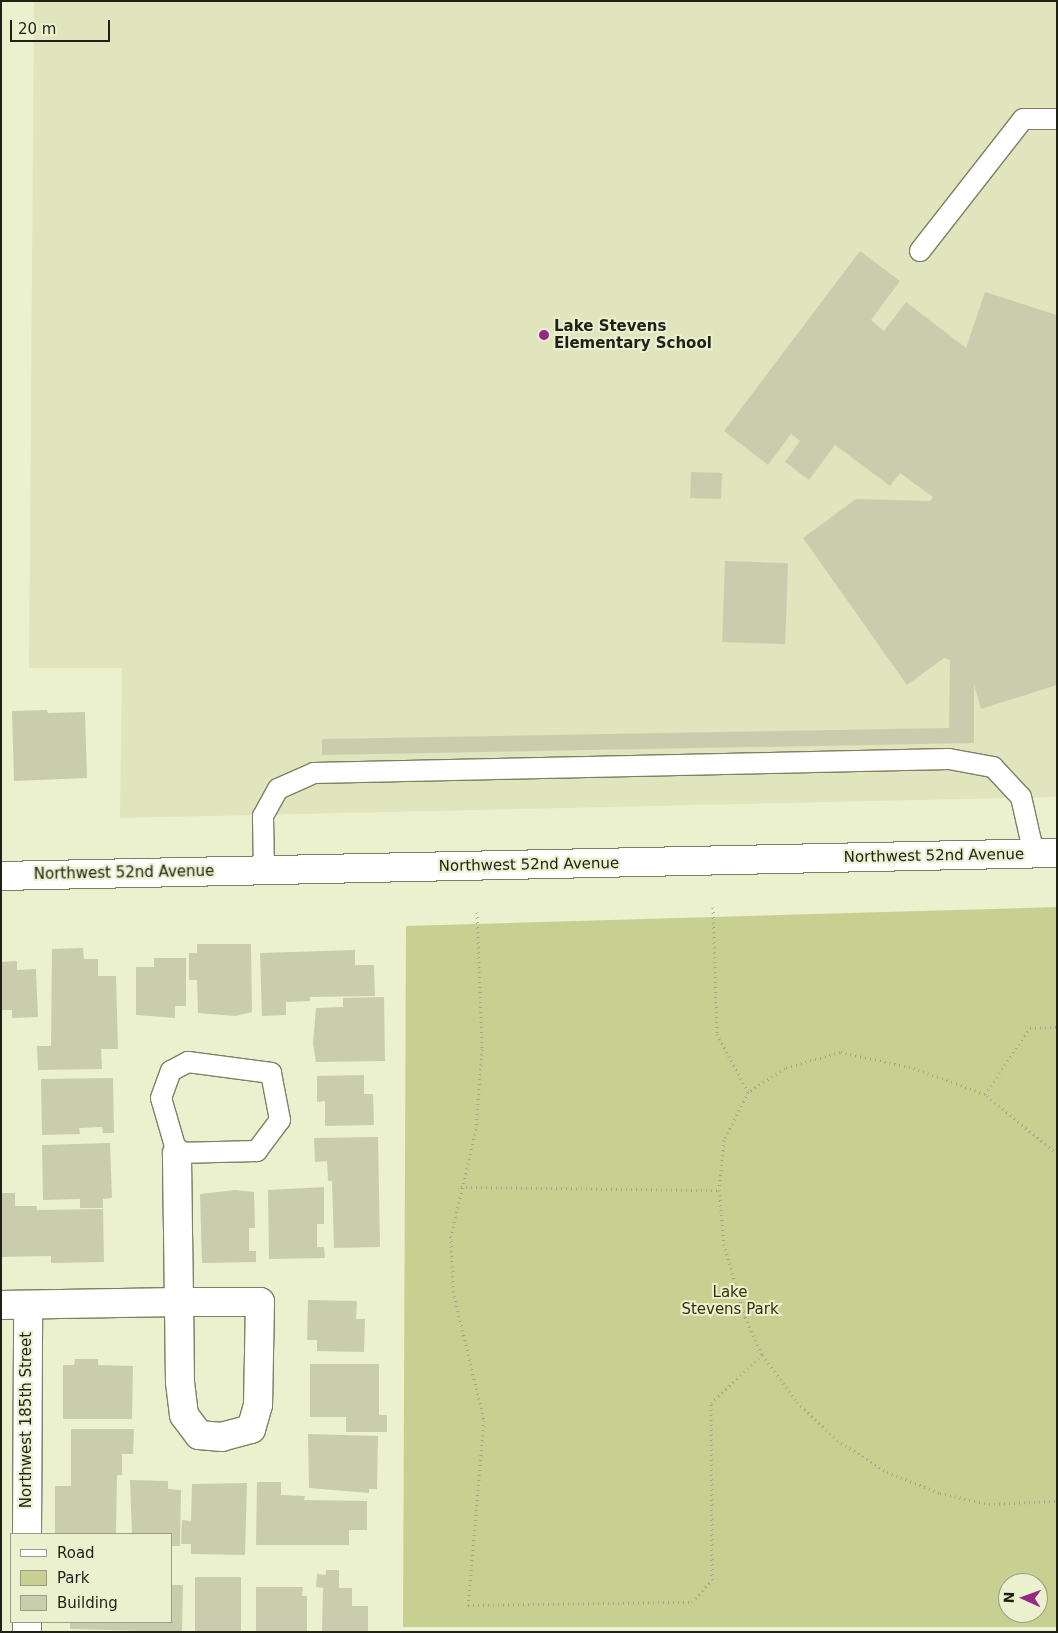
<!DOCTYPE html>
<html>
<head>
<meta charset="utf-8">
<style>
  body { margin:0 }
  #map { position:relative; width:1058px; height:1633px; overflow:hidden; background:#ebf0cf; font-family:"DejaVu Sans",sans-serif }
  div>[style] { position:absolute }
  .built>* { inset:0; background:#e0e5bd }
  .green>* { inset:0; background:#c8d091 }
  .building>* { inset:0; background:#c9cdad; transform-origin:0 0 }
  .path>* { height:3px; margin-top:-1.5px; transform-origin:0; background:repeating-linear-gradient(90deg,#a1a58c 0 1px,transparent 0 5px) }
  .roads { filter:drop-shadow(1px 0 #7d8163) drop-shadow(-1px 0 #7d8163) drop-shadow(0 1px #7d8163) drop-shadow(0 -1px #7d8163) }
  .service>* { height:20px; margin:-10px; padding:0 10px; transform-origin:10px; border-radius:10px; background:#fff }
  .minor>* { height:28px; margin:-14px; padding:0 14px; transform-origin:14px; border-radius:14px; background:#fff }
  .tertiary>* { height:28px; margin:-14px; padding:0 14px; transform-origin:14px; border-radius:14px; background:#fff }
  .dots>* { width:14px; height:14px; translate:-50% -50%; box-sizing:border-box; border:2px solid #ebf0cf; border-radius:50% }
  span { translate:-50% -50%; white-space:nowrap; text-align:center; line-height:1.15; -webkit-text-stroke:4px #ebf0cf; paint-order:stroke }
  .poi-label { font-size:15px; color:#1f2115; font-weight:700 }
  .left { translate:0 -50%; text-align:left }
  .street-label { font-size:15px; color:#1f2115 }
  .park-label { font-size:15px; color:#2f3208 }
  .frame { position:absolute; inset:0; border:2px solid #1f2115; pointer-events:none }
  .legend { position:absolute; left:10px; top:1533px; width:162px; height:90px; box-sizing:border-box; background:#ebf0cf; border:1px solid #999d85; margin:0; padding:6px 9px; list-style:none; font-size:15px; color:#1f2115 }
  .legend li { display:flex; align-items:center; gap:10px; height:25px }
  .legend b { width:25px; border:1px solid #999d85 }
  .north { position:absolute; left:998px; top:1573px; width:50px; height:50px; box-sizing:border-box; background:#ebf0cf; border:1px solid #999d85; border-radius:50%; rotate:272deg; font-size:14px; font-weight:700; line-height:20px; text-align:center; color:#1f2115 }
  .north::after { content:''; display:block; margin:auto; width:18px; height:22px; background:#982683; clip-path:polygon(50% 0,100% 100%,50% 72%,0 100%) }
  .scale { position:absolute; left:10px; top:20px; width:100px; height:22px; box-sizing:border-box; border:2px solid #1f2115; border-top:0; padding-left:6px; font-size:15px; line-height:18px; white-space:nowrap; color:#1f2115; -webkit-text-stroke:4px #ebf0cf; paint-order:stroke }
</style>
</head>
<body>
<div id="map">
  <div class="built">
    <i style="clip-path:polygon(34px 1px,1057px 1px,1057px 797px,120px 818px,122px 668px,29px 668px)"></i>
  </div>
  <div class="green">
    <i style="clip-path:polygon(evenodd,1057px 907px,1057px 1627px,403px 1627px,406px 926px,1057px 907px,1008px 1583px,1038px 1583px,1038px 1613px,1008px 1613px,1008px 1583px)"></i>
  </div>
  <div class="building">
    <i style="clip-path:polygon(860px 251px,900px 281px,871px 320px,884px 331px,906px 302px,966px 348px,985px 292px,1057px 315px,1057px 685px,981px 709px,974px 684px,974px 743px,322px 755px,322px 739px,949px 728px,950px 660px,944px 658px,907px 685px,803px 538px,856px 499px,930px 501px,933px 497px,900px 473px,890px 486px,835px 445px,809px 480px,785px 462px,800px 441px,791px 434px,768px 465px,724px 431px)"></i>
    <i style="left:691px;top:472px;width:31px;height:26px;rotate:2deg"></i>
    <i style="left:725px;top:561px;width:63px;height:81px;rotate:2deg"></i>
    <i style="clip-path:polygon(47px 710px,48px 713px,85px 712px,87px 778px,14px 781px,12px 711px)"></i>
    <i style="clip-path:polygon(197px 944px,251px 944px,252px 1012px,235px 1016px,198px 1013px,197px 980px,189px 980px,189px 953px,197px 953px)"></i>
    <i style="clip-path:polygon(83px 948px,84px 959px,98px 959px,98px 976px,116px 976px,118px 1049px,101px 1049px,102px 1069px,38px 1070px,37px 1046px,51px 1046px,52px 949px)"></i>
    <i style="clip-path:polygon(355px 950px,355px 965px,374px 965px,375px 996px,310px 997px,310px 1001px,286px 1002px,286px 1015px,262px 1016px,260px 953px)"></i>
    <i style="clip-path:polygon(154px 958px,186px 958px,186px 1006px,175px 1006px,175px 1018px,136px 1015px,136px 967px,154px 967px)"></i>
    <i style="clip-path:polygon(17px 961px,17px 970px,36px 969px,38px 1017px,12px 1018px,12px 1010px,1px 1010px,1px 962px)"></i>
    <i style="clip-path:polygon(384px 997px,385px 1061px,316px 1062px,313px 1044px,316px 1008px,343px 1007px,343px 998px)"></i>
    <i style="clip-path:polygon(364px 1075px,364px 1094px,373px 1094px,374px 1125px,325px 1126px,325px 1101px,317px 1102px,317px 1076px)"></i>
    <i style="clip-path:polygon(113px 1078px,114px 1133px,103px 1133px,102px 1127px,79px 1128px,80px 1134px,42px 1135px,41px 1079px)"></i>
    <i style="clip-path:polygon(378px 1137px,380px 1247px,334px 1248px,332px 1181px,328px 1181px,327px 1161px,315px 1162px,314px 1138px)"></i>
    <i style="clip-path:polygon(110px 1143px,112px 1198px,103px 1199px,103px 1208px,80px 1208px,80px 1199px,43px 1200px,42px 1145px)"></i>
    <i style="clip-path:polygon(324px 1187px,324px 1224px,317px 1224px,317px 1247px,324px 1247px,325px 1258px,269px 1259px,268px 1190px)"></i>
    <i style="clip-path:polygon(235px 1190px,254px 1192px,255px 1228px,249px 1228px,249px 1251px,256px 1251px,256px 1262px,202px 1263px,200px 1194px)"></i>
    <i style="clip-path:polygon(1px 1193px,15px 1193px,15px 1206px,37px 1206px,37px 1210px,103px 1209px,104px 1262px,51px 1263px,51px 1256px,1px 1257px)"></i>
    <i style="clip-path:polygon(308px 1300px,357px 1301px,356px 1319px,365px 1319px,364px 1352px,317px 1351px,317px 1340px,307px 1340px)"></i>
    <i style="clip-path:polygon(75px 1359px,98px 1359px,98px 1365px,133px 1366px,132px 1419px,63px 1419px,63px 1365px,74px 1365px)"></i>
    <i style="clip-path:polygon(310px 1364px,379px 1364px,379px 1415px,387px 1415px,387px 1432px,346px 1432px,346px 1417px,310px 1417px)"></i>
    <i style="clip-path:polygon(71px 1429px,134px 1429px,133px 1454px,122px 1454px,122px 1475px,117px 1475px,116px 1534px,55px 1534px,55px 1486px,71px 1486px)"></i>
    <i style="clip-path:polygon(308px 1434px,378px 1436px,377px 1489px,369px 1489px,369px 1493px,309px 1488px)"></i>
    <i style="clip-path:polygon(130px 1480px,168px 1481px,168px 1489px,181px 1490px,180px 1546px,171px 1546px,171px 1534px,132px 1534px)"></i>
    <i style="clip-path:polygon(257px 1482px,281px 1482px,281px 1495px,305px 1496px,304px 1500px,367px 1501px,367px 1530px,349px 1530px,349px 1545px,256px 1545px)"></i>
    <i style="clip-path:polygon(247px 1483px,245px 1555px,191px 1554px,191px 1544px,181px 1544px,182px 1520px,191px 1521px,192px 1484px)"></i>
    <i style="clip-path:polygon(326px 1570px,339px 1570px,339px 1588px,352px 1588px,352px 1606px,368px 1606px,368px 1632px,322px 1632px,323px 1588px,316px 1587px,317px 1574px,326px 1575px)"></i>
    <i style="left:195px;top:1577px;width:46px;height:55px"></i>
    <i style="clip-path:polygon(171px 1585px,183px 1585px,182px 1632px,70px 1629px,70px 1622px,171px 1622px)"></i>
    <i style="clip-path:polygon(256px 1587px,303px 1587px,302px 1596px,307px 1596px,307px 1632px,256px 1632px)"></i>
  </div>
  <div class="path">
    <i style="left:713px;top:907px;width:127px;rotate:88.2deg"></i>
    <i style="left:717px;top:1034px;width:66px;rotate:61.9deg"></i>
    <i style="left:477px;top:912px;width:137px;rotate:87.9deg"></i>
    <i style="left:482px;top:1049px;width:80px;rotate:94.3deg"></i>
    <i style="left:476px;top:1129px;width:110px;rotate:103.2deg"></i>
    <i style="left:451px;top:1236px;width:55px;rotate:87.9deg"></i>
    <i style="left:453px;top:1291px;width:133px;rotate:76.5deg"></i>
    <i style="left:484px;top:1420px;width:186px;rotate:94.9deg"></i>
    <i style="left:468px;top:1605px;width:224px;rotate:-0.8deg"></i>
    <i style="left:692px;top:1602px;width:30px;rotate:-48deg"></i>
    <i style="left:712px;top:1580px;width:177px;rotate:-90.3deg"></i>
    <i style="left:711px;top:1403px;width:70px;rotate:-43.3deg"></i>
    <i style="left:985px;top:1094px;width:80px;rotate:-55.7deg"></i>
    <i style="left:1030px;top:1028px;width:27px;rotate:-2deg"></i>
    <i style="left:1057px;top:1154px;width:94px;rotate:-140.2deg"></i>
    <i style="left:985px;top:1094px;width:80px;rotate:-160.2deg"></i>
    <i style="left:910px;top:1067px;width:72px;rotate:-167.9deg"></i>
    <i style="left:840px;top:1052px;width:57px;rotate:163.8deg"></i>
    <i style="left:785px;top:1068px;width:44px;rotate:147deg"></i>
    <i style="left:748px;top:1092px;width:54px;rotate:116.6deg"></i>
    <i style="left:724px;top:1140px;width:50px;rotate:95.7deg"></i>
    <i style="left:719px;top:1190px;width:54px;rotate:84.7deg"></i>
    <i style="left:724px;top:1244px;width:76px;rotate:74deg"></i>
    <i style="left:745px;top:1317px;width:42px;rotate:65.9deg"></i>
    <i style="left:762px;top:1355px;width:59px;rotate:53.3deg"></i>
    <i style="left:797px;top:1402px;width:55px;rotate:43.5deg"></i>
    <i style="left:837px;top:1440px;width:59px;rotate:32.6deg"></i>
    <i style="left:887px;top:1472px;width:57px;rotate:21.6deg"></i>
    <i style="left:940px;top:1493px;width:50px;rotate:12.7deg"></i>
    <i style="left:989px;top:1504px;width:68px;rotate:-2.5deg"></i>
    <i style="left:461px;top:1187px;width:258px;rotate:0.7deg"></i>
  </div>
  <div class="roads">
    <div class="service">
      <i style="left:920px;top:251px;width:167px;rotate:-52deg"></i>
      <i style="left:1023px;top:119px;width:34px"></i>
      <i style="left:264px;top:870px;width:54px;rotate:-91.1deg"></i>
      <i style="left:263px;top:816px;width:31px;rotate:-61deg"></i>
      <i style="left:278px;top:789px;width:39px;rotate:-24deg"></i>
      <i style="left:314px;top:773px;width:635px;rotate:-1.26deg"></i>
      <i style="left:949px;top:759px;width:45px;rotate:10.3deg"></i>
      <i style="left:993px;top:767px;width:41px;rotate:47deg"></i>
      <i style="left:1021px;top:797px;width:58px;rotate:77.2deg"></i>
      <i style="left:188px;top:1062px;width:84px;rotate:7.5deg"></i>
      <i style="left:271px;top:1073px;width:48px;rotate:79.2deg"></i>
      <i style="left:280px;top:1120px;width:39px;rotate:127deg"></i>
      <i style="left:257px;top:1151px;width:80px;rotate:178.6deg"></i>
      <i style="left:177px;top:1153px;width:57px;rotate:-106.2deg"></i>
      <i style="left:161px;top:1098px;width:29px;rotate:-70deg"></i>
      <i style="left:171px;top:1071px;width:19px;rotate:-28deg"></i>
    </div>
    <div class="minor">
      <i style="left:1px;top:1305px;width:178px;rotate:-1deg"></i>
      <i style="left:179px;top:1302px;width:81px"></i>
      <i style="left:260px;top:1302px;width:103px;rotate:91.1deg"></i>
      <i style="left:258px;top:1405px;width:25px;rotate:106deg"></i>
      <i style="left:251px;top:1429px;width:30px;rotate:165deg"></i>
      <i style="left:222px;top:1437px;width:23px;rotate:-175deg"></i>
      <i style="left:199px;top:1435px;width:25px;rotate:-127deg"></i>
      <i style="left:184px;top:1415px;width:33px;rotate:-97deg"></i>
      <i style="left:180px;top:1382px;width:80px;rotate:-90.7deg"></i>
      <i style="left:179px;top:1302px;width:149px;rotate:-90.8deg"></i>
      <i style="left:27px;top:1534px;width:229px;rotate:-89.7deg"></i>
      <i style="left:27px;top:1632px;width:10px;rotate:-90deg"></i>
    </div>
    <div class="tertiary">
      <i style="left:1px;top:876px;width:1056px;rotate:-1.25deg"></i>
    </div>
  </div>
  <div class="dots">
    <i style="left:544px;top:335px;background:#982683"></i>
  </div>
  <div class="poi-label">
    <span class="left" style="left:554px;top:335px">Lake Stevens<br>Elementary School</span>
  </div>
  <div class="street-label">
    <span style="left:934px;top:856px;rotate:-1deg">Northwest 52nd Avenue</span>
    <span style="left:529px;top:865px;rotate:-1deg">Northwest 52nd Avenue</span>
    <span style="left:124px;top:873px;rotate:-1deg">Northwest 52nd Avenue</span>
    <span style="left:27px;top:1420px;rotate:-90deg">Northwest 185th Street</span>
  </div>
  <div class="park-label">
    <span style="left:730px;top:1301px">Lake<br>Stevens Park</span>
  </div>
  <div class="frame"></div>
  <ul class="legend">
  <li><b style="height:6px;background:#fff"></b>Road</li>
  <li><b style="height:14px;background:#c8d091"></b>Park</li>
  <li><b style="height:14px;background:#c9cdad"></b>Building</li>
  </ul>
  <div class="north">N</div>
  <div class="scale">20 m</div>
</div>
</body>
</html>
